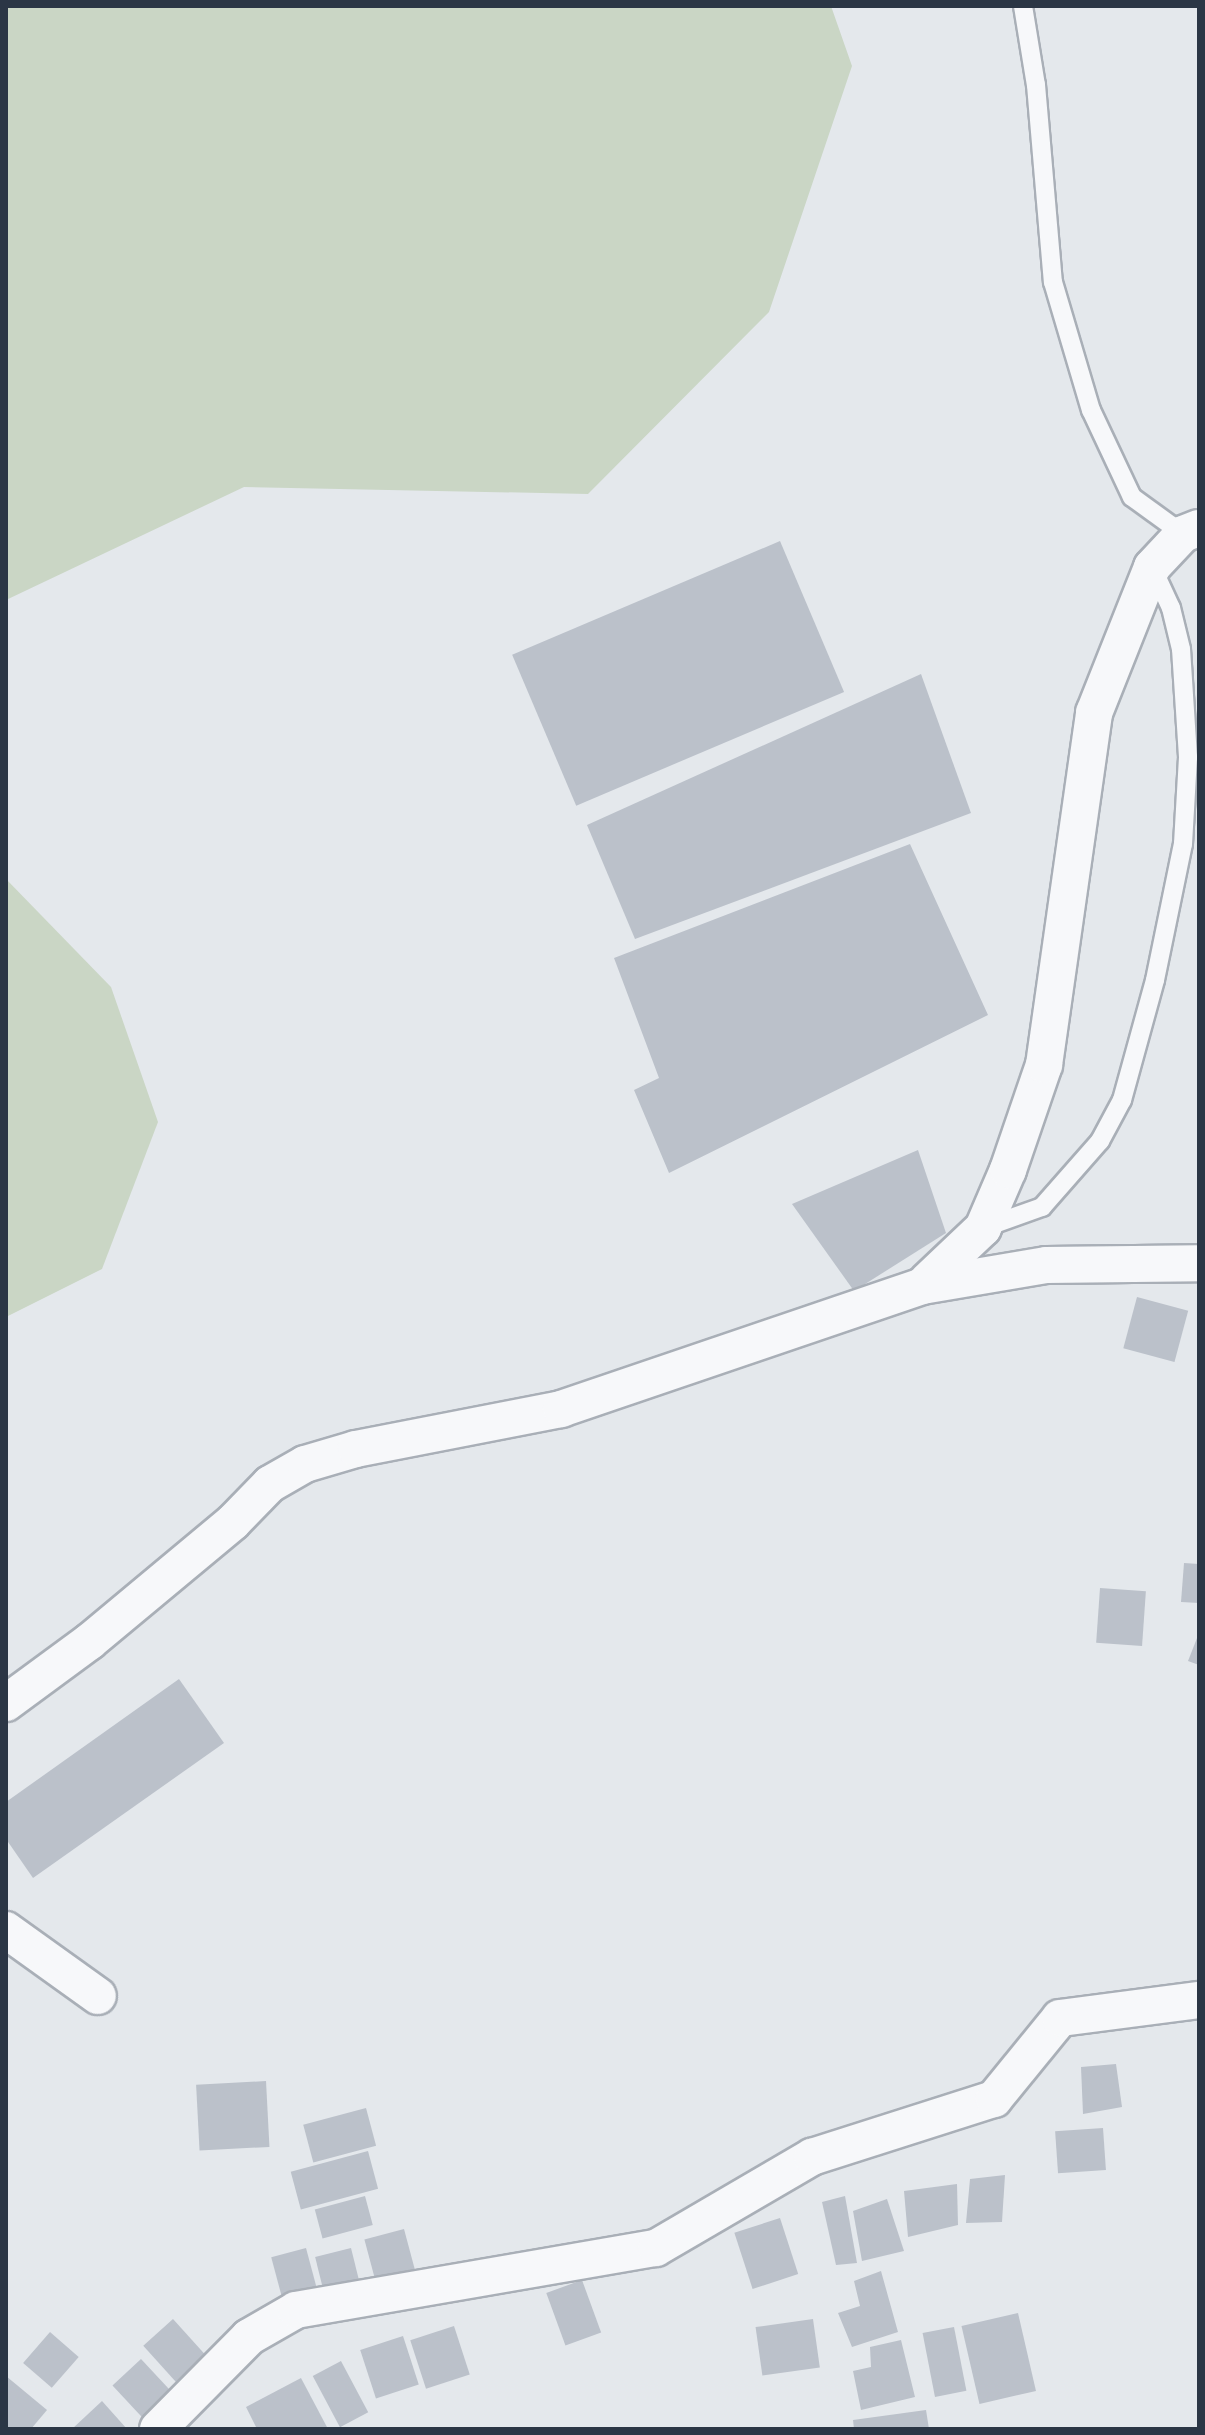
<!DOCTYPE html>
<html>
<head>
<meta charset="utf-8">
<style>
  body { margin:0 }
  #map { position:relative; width:1205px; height:2435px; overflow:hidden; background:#e4e8ec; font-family:"PT Sans Narrow",sans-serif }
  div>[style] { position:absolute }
  .green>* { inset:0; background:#cad6c5 }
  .building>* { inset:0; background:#bbc1ca; transform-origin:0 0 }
  .roads { filter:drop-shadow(2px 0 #a9afb7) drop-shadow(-2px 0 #a9afb7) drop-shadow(0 2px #a9afb7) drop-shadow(0 -2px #a9afb7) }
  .service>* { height:18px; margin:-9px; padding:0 9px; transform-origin:9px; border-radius:9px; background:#f7f8fa }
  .minor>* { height:36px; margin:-18px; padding:0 18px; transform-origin:18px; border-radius:18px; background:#f7f8fa }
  span { translate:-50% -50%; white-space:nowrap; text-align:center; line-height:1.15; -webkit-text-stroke:8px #f4f6f9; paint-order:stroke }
  .frame { position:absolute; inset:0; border:8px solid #2b3645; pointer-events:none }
</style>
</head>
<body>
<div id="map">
  <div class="green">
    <i style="clip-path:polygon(6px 6px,831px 6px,852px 66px,769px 312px,588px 494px,244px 487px,6px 600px)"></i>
    <i style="clip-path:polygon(6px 879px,111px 987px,158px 1122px,102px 1269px,6px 1317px)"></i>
  </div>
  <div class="building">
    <i style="left:780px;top:541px;width:164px;height:291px;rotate:67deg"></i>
    <i style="clip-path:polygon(921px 674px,971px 813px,635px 939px,587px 825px)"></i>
    <i style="clip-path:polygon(910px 844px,988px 1015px,669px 1173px,634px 1090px,659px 1078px,614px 958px)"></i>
    <i style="clip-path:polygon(918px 1150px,946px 1233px,854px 1291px,792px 1204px)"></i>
    <i style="left:1137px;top:1297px;width:53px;height:53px;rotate:15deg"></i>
    <i style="clip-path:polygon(1184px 1563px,1199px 1564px,1199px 1603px,1181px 1602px)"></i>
    <i style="left:1100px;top:1588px;width:46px;height:55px;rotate:4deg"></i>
    <i style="clip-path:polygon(1199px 1633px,1199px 1665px,1188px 1661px)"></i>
    <i style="clip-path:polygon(179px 1679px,224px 1743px,33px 1878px,6px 1839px,6px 1802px)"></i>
    <i style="clip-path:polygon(1116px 2064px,1122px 2107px,1083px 2114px,1081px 2067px)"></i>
    <i style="left:266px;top:2081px;width:66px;height:70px;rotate:87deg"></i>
    <i style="left:366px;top:2108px;width:39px;height:65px;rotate:75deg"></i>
    <i style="left:1103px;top:2128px;width:42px;height:48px;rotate:86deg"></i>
    <i style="left:368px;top:2151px;width:39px;height:80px;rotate:75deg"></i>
    <i style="clip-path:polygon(1005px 2175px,1002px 2222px,966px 2223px,970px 2179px)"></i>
    <i style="clip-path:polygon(957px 2184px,958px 2225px,908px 2237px,904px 2191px)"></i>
    <i style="left:365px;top:2196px;width:30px;height:52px;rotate:75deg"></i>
    <i style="clip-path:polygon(845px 2196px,857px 2263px,836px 2265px,822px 2202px)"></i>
    <i style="clip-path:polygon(887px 2199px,904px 2251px,862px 2261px,853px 2211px)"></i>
    <i style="left:780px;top:2218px;width:59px;height:48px;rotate:72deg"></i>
    <i style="left:404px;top:2229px;width:54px;height:41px;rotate:75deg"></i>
    <i style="left:306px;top:2248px;width:51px;height:36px;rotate:75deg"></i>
    <i style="left:351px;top:2248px;width:37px;height:37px;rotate:76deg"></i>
    <i style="clip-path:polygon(881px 2271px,898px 2332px,852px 2347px,838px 2313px,860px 2306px,854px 2281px)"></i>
    <i style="left:582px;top:2280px;width:56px;height:38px;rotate:70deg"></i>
    <i style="left:1018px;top:2313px;width:80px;height:58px;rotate:77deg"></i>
    <i style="left:173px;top:2319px;width:59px;height:40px;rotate:48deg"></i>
    <i style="left:813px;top:2319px;width:49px;height:58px;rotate:82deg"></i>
    <i style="left:454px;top:2326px;width:51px;height:46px;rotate:72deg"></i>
    <i style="left:954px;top:2327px;width:65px;height:32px;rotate:79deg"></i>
    <i style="left:50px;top:2332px;width:38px;height:41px;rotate:41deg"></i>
    <i style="left:403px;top:2336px;width:51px;height:45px;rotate:72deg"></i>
    <i style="clip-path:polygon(901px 2340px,915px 2397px,861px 2410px,853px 2371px,871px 2367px,870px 2347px)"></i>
    <i style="left:141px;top:2359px;width:54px;height:39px;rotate:47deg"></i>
    <i style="left:341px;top:2361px;width:58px;height:32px;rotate:62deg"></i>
    <i style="clip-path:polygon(6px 2376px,47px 2410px,31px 2429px,6px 2427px)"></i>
    <i style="clip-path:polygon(301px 2378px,328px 2429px,257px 2429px,246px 2407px)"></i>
    <i style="clip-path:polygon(102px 2401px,127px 2429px,72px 2429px)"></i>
    <i style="clip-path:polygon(926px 2410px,929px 2429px,854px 2429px,853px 2420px)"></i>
  </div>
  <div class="roads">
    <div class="service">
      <i style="left:1023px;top:6px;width:80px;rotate:80.7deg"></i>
      <i style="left:1036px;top:85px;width:198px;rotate:85.1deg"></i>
      <i style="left:1053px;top:282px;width:134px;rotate:73.5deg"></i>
      <i style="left:1091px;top:410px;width:96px;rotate:64.8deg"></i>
      <i style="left:1132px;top:497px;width:63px;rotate:36deg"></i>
      <i style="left:983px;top:1228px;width:63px;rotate:-19.6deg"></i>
      <i style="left:1042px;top:1207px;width:88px;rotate:-48.7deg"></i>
      <i style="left:1100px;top:1141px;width:47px;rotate:-61.8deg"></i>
      <i style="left:1122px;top:1100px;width:124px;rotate:-74.6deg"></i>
      <i style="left:1155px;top:980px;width:139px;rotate:-78.4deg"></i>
      <i style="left:1183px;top:844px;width:87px;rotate:-86.7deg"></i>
      <i style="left:1188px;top:757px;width:108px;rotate:-93.7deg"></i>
      <i style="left:1181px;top:649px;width:42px;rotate:-103.7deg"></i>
      <i style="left:1171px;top:608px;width:43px;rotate:-114.8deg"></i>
    </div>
    <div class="minor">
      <i style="left:927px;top:1281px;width:77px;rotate:-43.4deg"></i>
      <i style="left:983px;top:1228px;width:63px;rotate:-66.7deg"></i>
      <i style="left:1008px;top:1170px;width:111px;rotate:-71.1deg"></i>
      <i style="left:1044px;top:1065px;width:356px;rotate:-81.9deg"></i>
      <i style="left:1094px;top:713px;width:157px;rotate:-68.3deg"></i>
      <i style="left:1152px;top:567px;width:45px;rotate:-46.8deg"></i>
      <i style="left:1183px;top:534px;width:17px;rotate:-21deg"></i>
      <i style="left:6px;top:1703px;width:103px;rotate:-36.3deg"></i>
      <i style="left:89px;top:1642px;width:187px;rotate:-39.8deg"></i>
      <i style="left:233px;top:1522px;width:53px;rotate:-45.8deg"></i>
      <i style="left:270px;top:1484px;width:40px;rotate:-29.7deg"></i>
      <i style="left:305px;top:1464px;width:53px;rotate:-16.4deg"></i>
      <i style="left:356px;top:1449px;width:209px;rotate:-11deg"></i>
      <i style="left:561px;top:1409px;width:381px;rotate:-18.8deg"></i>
      <i style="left:922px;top:1286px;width:126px;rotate:-9.6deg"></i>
      <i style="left:1046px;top:1265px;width:153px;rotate:-0.7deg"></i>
      <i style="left:6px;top:1930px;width:113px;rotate:35.7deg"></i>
      <i style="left:158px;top:2429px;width:129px;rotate:-45.3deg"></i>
      <i style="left:249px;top:2337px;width:54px;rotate:-29.9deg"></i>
      <i style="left:296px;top:2310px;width:365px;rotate:-9.8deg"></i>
      <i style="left:656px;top:2248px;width:181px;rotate:-30.3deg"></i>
      <i style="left:812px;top:2157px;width:191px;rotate:-17.7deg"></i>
      <i style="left:994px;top:2099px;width:104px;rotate:-50.8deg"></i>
      <i style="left:1060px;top:2018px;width:140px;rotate:-7.4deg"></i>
    </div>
  </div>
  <div class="frame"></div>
</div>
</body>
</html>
